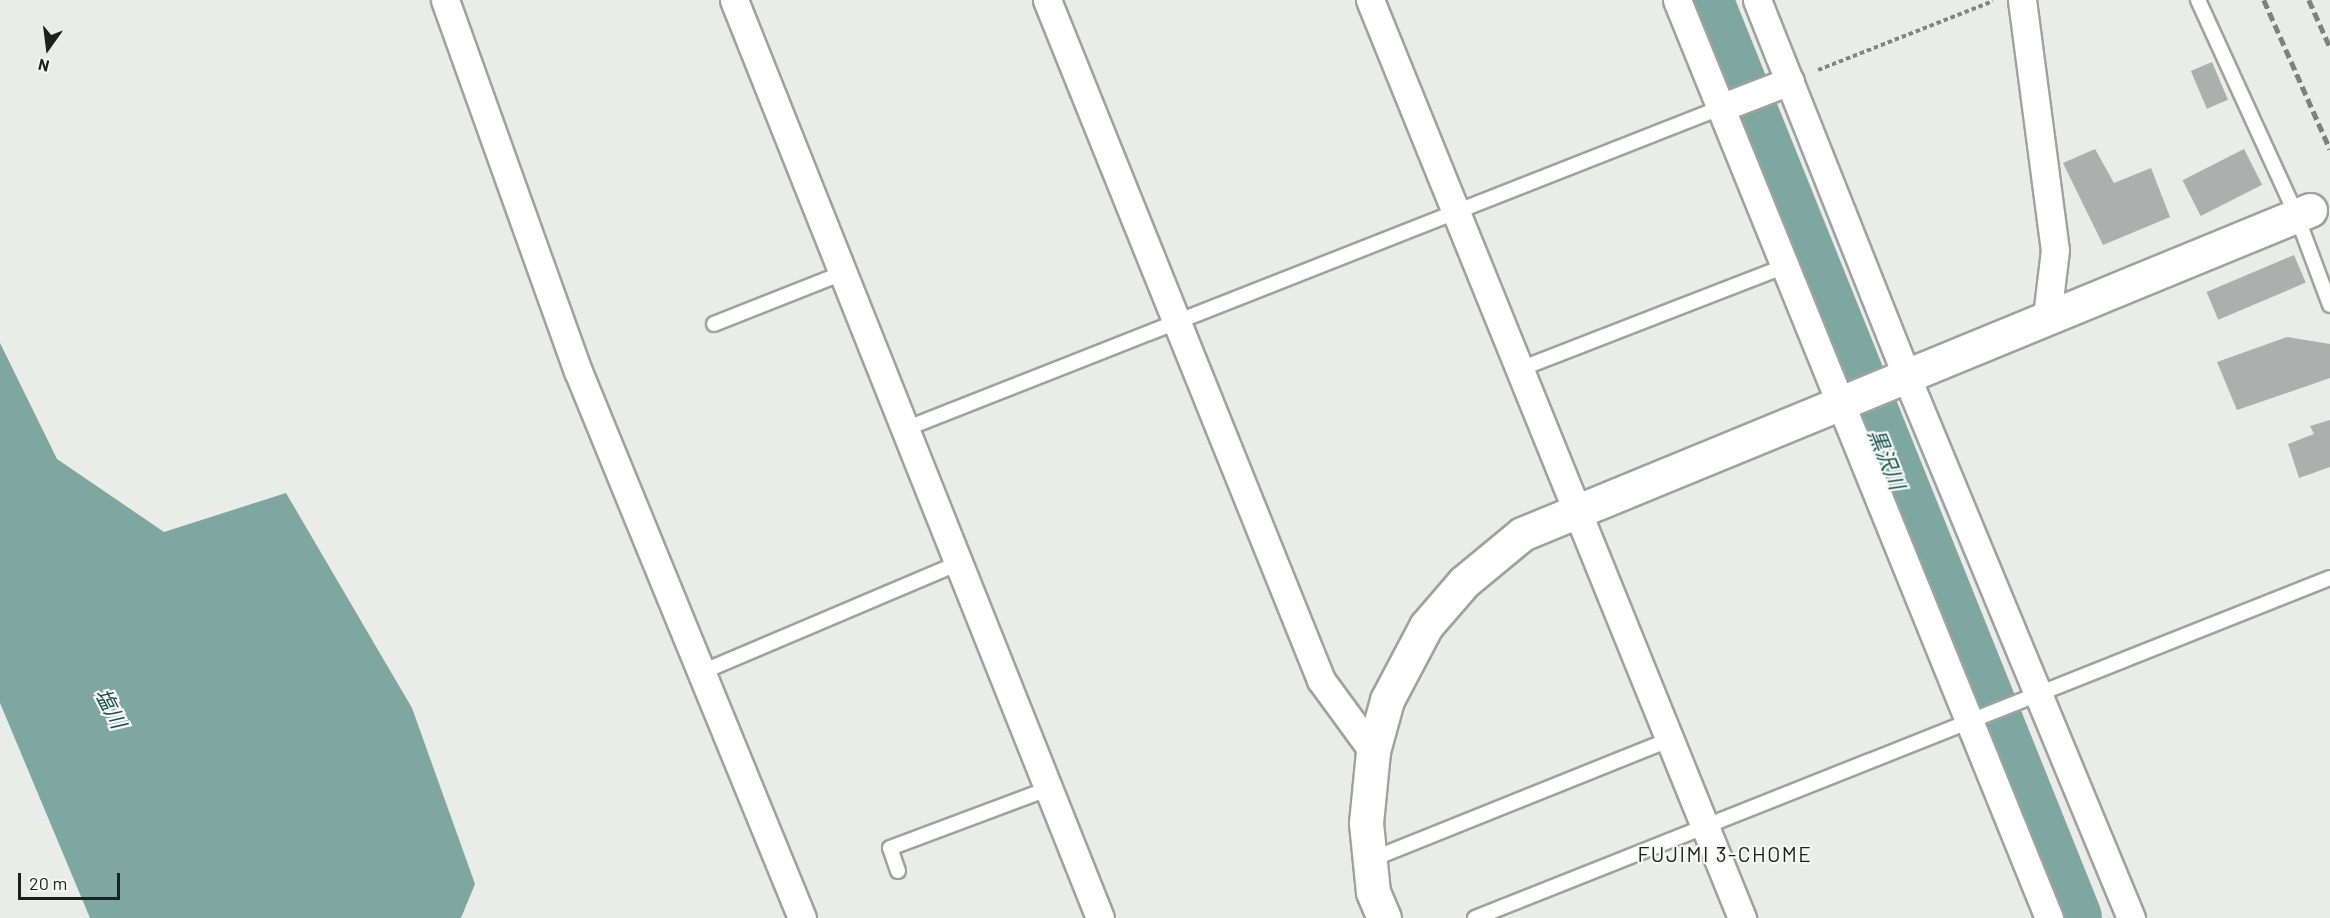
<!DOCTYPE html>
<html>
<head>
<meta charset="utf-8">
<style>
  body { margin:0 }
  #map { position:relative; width:2330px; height:918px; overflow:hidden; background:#e9ece8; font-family:Barlow,"Noto Sans JP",sans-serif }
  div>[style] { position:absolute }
  .water>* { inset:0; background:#7da7a0 }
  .river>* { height:62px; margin:-31px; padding:0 31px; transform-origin:31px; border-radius:31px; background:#7da7a0 }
  .building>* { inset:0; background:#abafad; transform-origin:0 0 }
  .path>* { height:4px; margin-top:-2px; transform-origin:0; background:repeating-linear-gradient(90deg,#838583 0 4.5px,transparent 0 7.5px) }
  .roads { filter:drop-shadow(2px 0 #9fa29e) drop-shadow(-2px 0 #9fa29e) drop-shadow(0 2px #9fa29e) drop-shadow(0 -2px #9fa29e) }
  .lane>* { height:14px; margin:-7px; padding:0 7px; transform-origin:7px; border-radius:7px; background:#fff }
  .street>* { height:27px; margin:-13.5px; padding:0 13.5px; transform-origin:13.5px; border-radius:13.5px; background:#fff }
  .secondary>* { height:33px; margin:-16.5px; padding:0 16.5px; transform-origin:16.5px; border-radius:16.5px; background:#fff }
  .rail>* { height:4.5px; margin-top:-2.25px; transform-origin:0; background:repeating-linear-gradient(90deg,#7f817f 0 9px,transparent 0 13.5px) }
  span { translate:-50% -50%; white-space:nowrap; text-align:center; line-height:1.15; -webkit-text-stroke:4.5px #f6f9f6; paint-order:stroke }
  .water-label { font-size:21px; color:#17534b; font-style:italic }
  .neighbourhood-label { font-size:21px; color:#1e1f1e; letter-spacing:1.5px }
  .north { position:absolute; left:18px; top:18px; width:60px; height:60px; -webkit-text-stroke:4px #f6f9f6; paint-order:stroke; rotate:194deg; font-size:16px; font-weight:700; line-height:24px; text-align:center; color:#1e1f1e }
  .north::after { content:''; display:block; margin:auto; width:21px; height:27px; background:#1e1f1e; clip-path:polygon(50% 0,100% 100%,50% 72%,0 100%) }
  .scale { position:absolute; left:18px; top:873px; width:102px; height:27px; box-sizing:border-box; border:3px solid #1e1f1e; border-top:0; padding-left:8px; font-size:18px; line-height:21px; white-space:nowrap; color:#1e1f1e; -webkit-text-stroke:4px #f6f9f6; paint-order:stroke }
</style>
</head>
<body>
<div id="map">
  <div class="water">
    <i style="clip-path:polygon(0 343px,57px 459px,164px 532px,286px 493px,412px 708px,475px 884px,461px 918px,90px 918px,0 703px)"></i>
  </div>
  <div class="river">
    <i style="left:1702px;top:0;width:989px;rotate:68.1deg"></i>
  </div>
  <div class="building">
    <i style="left:2212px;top:62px;width:41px;height:23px;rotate:67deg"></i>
    <i style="clip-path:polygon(2095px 149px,2114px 183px,2151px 168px,2170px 217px,2103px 245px,2063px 163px)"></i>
    <i style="left:2244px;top:149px;width:40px;height:69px;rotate:63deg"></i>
    <i style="left:2294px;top:255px;width:30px;height:95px;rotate:67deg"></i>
    <i style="clip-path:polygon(2287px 337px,2330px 344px,2330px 378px,2237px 410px,2217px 362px)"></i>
    <i style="clip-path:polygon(2330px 420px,2330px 467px,2299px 478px,2288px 444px,2314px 434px,2310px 426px)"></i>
  </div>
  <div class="path">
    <i style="left:1818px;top:70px;width:188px;rotate:-21.5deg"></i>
  </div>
  <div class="roads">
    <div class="lane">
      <i style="left:2198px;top:0;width:235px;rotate:65.4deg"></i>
      <i style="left:2296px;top:214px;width:97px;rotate:69.5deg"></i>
      <i style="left:714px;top:324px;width:139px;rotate:-21.6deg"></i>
      <i style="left:1520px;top:369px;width:284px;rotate:-21.2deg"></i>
      <i style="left:905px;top:429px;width:876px;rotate:-21.5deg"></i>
      <i style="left:702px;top:672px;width:279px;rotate:-23deg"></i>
      <i style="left:1370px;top:860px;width:324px;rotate:-21.9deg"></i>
      <i style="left:898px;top:871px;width:24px;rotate:-109deg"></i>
      <i style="left:890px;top:848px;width:169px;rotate:-20.5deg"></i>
      <i style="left:1475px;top:918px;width:920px;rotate:-21.69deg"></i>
    </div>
    <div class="street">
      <i style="left:445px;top:0;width:394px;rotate:70.3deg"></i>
      <i style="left:578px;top:371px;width:591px;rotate:67.73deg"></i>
      <i style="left:734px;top:0;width:988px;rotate:68.26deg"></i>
      <i style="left:1047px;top:0;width:733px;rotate:68.05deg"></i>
      <i style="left:1321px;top:680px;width:88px;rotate:53.8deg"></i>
      <i style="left:1370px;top:0;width:991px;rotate:67.94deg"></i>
      <i style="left:1677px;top:0;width:991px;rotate:67.94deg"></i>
      <i style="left:1757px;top:0;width:420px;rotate:68.3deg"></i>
      <i style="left:1912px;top:390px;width:572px;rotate:67.47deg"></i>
      <i style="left:2022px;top:0;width:252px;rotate:82.5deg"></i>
      <i style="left:2055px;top:250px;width:66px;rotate:96.9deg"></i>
      <i style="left:1720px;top:108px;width:75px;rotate:-21.1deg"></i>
    </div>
    <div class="secondary">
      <i style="left:1384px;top:918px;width:28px;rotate:-113deg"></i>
      <i style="left:1373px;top:892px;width:69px;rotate:-95.8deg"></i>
      <i style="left:1366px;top:823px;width:72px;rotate:-84.4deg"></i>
      <i style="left:1373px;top:751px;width:53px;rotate:-74.6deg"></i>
      <i style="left:1387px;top:700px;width:84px;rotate:-62.2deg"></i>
      <i style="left:1426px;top:626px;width:58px;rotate:-49.2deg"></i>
      <i style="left:1464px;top:582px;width:75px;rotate:-39.6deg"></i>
      <i style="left:1522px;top:534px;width:852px;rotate:-22.35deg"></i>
    </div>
  </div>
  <div class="rail">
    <i style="left:2264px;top:0;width:163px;rotate:66.1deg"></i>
    <i style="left:2309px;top:0;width:51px;rotate:65.9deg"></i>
  </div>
  <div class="water-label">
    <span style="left:1887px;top:459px;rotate:68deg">黒沢川</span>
    <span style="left:111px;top:708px;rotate:63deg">塩川</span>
  </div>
  <div class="neighbourhood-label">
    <span style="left:1725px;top:854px">FUJIMI 3-CHOME</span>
  </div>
  <div class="north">N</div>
  <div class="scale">20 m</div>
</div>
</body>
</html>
